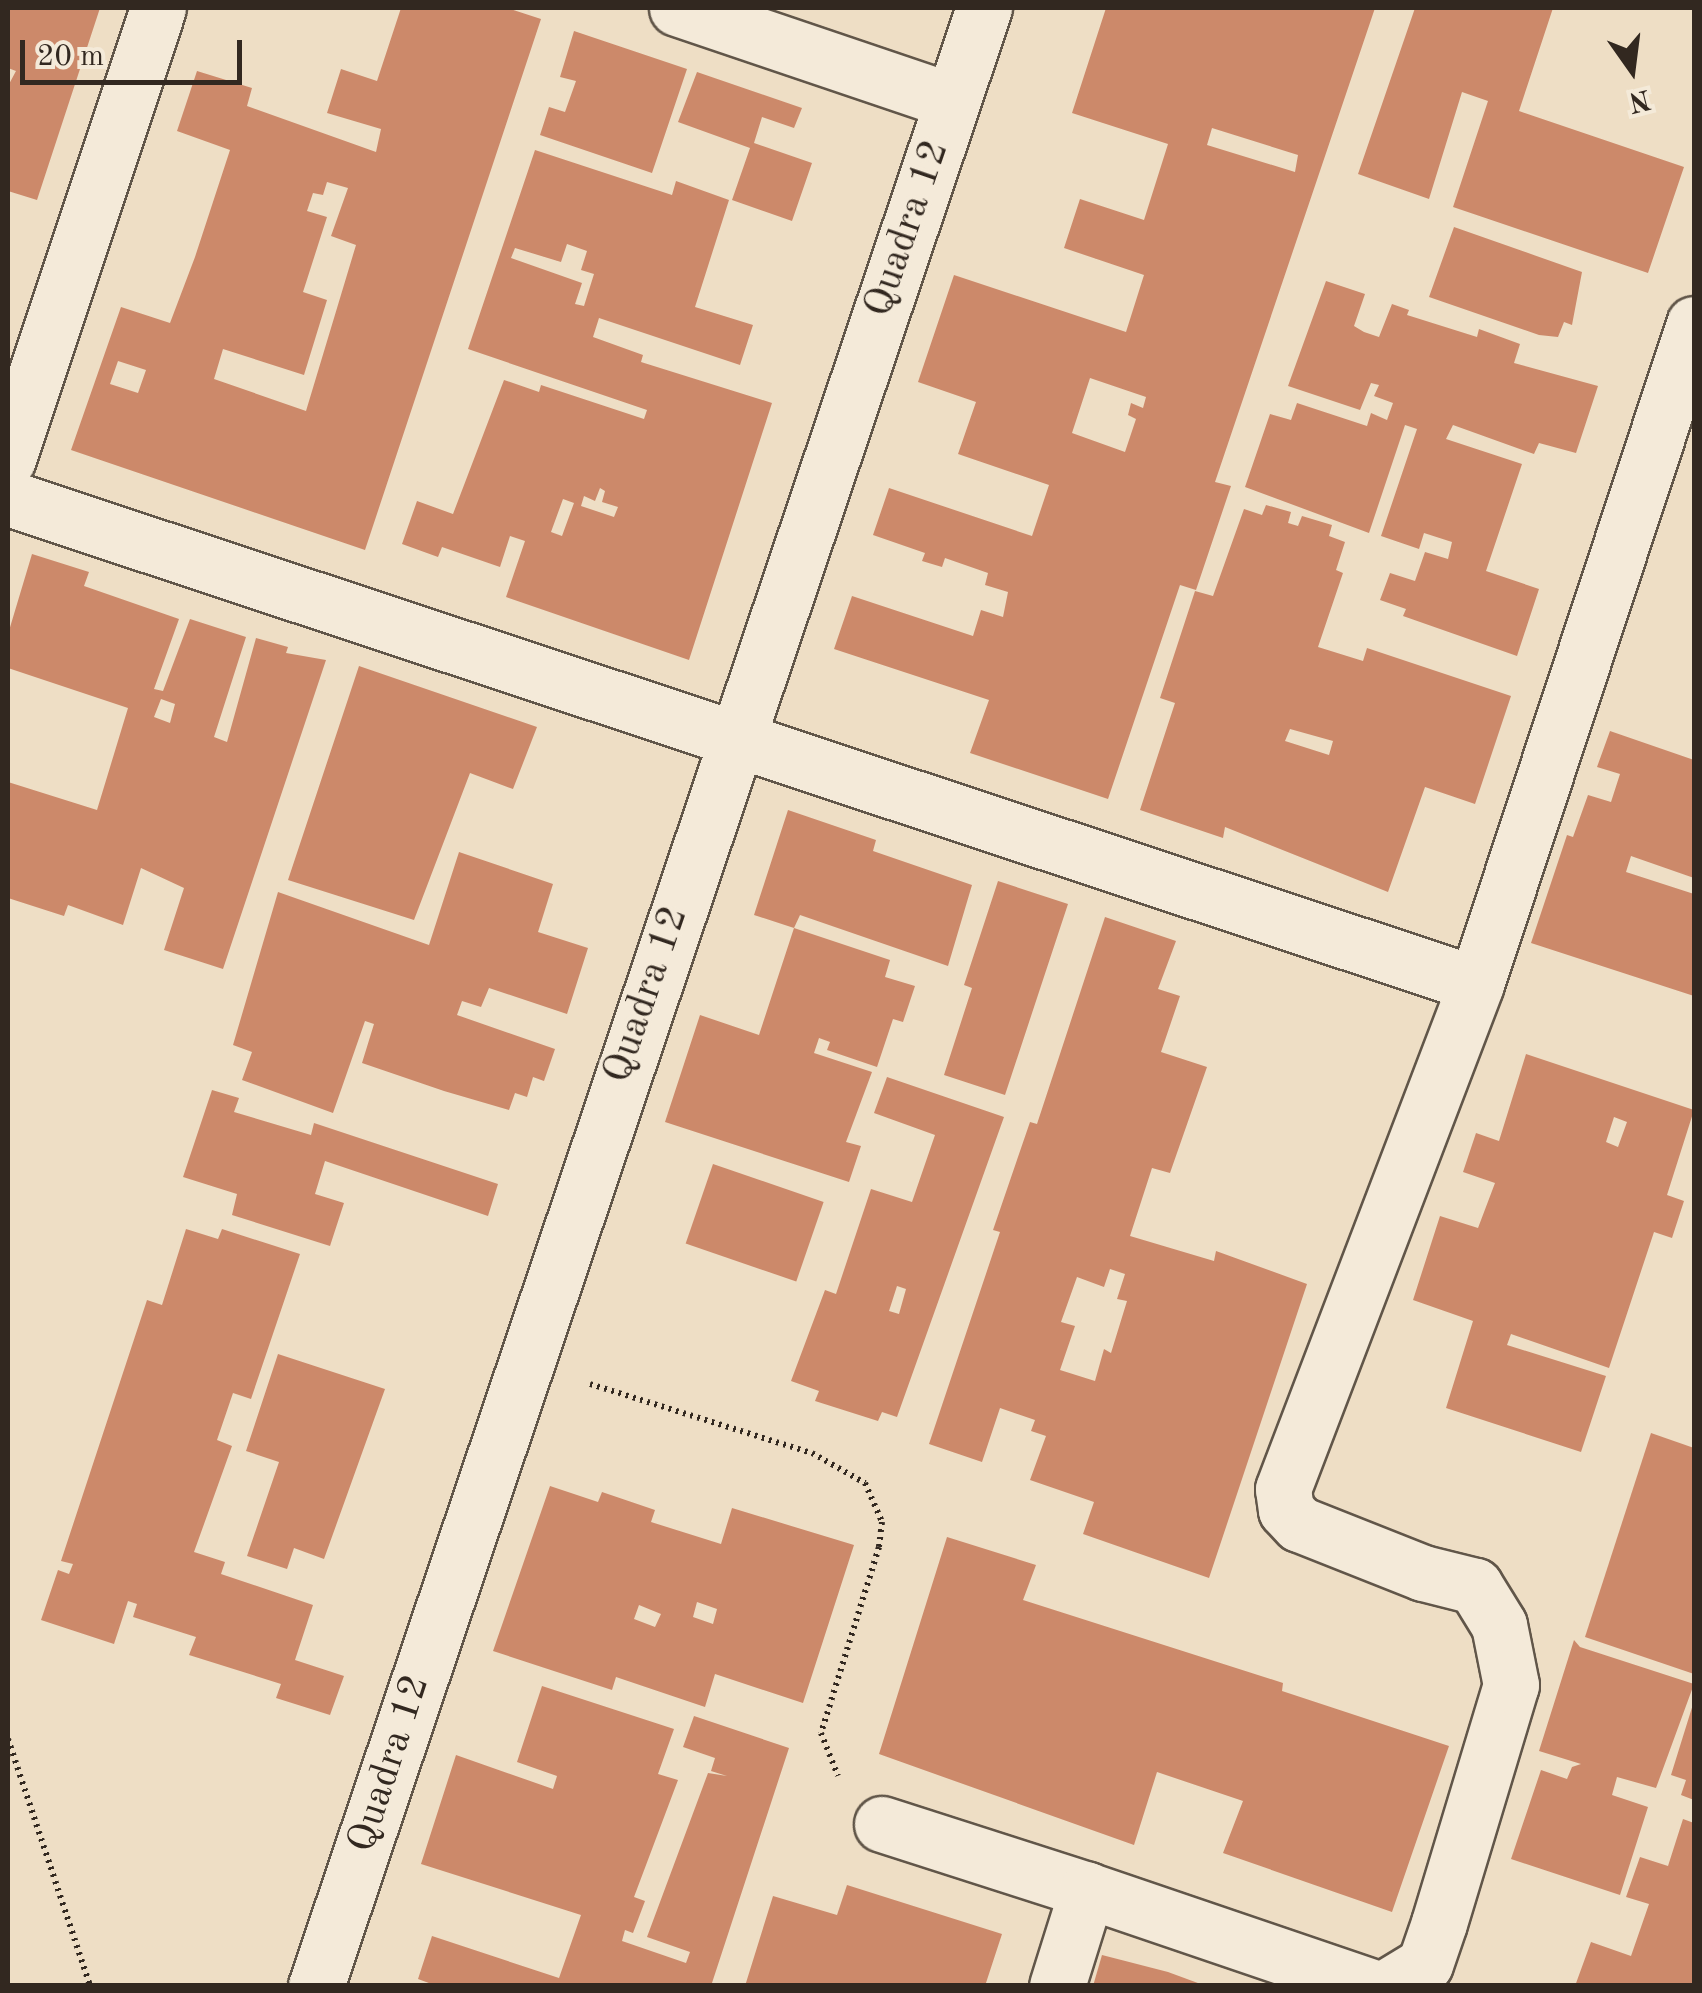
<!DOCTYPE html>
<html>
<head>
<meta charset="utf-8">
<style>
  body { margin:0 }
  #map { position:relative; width:1702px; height:1993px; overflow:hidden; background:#eedec5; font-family:"Old Standard TT",serif }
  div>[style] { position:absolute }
  .building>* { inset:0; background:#cc896a; transform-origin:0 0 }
  .path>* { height:6px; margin-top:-3px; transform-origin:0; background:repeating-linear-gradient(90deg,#322820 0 2.5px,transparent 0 7.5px) }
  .roads { filter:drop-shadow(2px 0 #615649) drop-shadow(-2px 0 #615649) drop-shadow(0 2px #615649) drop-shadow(0 -2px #615649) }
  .minor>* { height:55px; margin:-27.5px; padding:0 27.5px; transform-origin:27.5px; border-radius:27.5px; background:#f4ead9 }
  span { translate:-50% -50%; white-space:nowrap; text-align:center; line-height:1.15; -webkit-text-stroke:8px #f4ead9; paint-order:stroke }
  .street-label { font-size:40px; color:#322820 }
  .frame { position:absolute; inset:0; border:10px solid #322820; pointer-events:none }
  .north { position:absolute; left:1582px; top:20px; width:100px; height:100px; -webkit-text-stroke:8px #f4ead9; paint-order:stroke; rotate:166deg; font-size:28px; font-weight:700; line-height:40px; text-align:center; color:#322820 }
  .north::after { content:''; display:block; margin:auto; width:35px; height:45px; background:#322820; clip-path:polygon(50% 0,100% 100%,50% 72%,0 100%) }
  .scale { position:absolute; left:20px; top:40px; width:222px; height:45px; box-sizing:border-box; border:5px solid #322820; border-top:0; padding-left:12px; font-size:30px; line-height:35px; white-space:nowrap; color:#322820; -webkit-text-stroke:8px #f4ead9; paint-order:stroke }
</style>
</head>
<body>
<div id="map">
  <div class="building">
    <i style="clip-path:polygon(8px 8px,100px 8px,37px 200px,8px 191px,8px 86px,16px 71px,8px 68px)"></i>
    <i style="clip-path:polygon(evenodd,401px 8px,507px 8px,541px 19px,365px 550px,71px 450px,121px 307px,170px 323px,195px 257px,230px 150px,177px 131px,197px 71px,252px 88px,247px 106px,376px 152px,381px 129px,327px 113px,341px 69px,377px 81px,401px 8px,327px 182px,348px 188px,331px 236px,356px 245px,306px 411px,214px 379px,223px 349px,304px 375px,327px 300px,303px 292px,327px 217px,307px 211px,313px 193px,323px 195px,327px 182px,401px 8px,118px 361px,146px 370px,138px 393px,110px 384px,118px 361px)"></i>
    <i style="clip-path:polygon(evenodd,1106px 8px,1375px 8px,1215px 482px,1231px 486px,1196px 590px,1180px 585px,1108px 799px,970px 753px,989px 700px,834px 649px,852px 596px,973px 636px,981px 610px,1003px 617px,1008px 592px,985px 585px,988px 573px,945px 558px,942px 567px,922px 561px,925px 553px,873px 535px,889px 488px,1032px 536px,1049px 485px,958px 454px,976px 402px,918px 382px,954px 275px,1126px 332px,1144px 275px,1064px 248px,1080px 199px,1144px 220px,1168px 144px,1072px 113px,1106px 8px,1212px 128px,1298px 155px,1295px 172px,1207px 145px,1212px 128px,1106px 8px,1090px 378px,1146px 397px,1143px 408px,1131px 403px,1128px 415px,1136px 419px,1125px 452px,1072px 433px,1090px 378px)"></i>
    <i style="clip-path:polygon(1415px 8px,1553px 8px,1519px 111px,1684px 167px,1648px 273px,1453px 207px,1488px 101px,1462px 92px,1429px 199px,1358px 174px)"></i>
    <i style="clip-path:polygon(574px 31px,687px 69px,652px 173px,540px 135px,549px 107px,565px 112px,576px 81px,560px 77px)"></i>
    <i style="clip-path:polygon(697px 72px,802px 108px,794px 128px,762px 117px,754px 143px,812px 163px,792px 221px,732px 200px,750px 148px,678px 122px)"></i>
    <i style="clip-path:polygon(evenodd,535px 150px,672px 195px,676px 181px,729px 200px,695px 307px,753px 325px,740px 365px,599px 318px,593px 337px,643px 355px,641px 362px,772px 403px,689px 660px,506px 597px,525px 541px,510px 536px,500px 567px,442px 547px,438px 557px,402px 544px,417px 501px,453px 514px,504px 380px,539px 392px,541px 385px,644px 419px,647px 410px,468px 349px,535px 150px,567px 244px,587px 251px,581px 270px,594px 274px,584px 306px,575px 304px,582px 283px,511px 258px,515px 248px,561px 262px,567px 244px,535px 150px,600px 488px,605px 491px,602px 502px,618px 507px,614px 517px,581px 506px,584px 496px,595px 501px,600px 488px,535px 150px,563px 499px,574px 503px,562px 536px,551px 532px,563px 499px)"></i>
    <i style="clip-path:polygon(1454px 227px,1582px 272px,1572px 325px,1564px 322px,1558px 337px,1539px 335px,1429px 297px)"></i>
    <i style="clip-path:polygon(1326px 281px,1365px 294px,1354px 326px,1364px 332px,1379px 337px,1392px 304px,1409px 310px,1407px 315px,1477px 337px,1479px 329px,1520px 344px,1514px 363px,1598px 386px,1576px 453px,1539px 443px,1534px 454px,1453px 425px,1446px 439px,1522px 464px,1486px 571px,1539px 589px,1517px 656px,1403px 616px,1406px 609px,1380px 600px,1390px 573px,1415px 581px,1425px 552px,1448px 559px,1452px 542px,1424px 533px,1419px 549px,1381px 536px,1417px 429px,1405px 425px,1369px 533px,1245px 487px,1270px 414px,1291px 420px,1297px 403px,1367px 426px,1371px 413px,1387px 420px,1393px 403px,1374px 396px,1379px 385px,1371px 383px,1360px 410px,1288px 386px)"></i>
    <i style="clip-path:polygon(evenodd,1266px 505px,1291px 512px,1288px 523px,1298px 526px,1302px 516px,1332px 525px,1329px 536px,1345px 542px,1336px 570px,1343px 573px,1318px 647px,1363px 661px,1367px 648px,1511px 696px,1475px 804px,1425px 787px,1388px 892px,1225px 827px,1223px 838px,1140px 810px,1175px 703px,1160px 698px,1195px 591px,1213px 596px,1244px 509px,1262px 515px,1266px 505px,1290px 729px,1333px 741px,1329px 755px,1285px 741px,1290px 729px)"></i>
    <i style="clip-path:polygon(evenodd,32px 554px,89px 572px,84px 586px,179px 619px,154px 689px,163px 691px,190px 619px,246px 637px,214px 737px,227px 742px,256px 638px,288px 647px,286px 653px,326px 660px,223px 969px,164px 950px,184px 888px,141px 868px,123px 925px,68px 905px,64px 916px,8px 898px,8px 782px,97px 810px,128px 708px,8px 668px,8px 634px,32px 554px,161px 699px,175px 704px,170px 723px,154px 717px,161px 699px)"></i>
    <i style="clip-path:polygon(359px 666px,537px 727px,513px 789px,470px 773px,414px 920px,288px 880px)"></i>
    <i style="clip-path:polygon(1610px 731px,1694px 760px,1694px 878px,1631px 856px,1626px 872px,1694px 894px,1694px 996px,1531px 943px,1567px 835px,1573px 837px,1588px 795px,1611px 802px,1620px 774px,1597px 767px)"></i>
    <i style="clip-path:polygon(788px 810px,876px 840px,873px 851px,972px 885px,948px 966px,800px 915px,794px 928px,754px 915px)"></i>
    <i style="clip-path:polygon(459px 852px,553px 884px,538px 932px,588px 948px,567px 1014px,489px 988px,481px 1007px,462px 1001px,457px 1015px,555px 1049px,544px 1081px,533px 1077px,527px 1097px,515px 1093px,509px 1110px,444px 1091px,362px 1063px,374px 1024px,365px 1021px,333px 1113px,242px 1080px,252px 1052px,233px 1045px,278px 892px,429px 945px)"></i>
    <i style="clip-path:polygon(998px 881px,1068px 904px,1005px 1095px,944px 1075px,972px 988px,964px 985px)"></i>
    <i style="clip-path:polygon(evenodd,1105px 917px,1176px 941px,1158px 989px,1180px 996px,1161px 1052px,1207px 1067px,1170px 1173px,1152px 1168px,1130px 1236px,1214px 1261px,1216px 1251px,1307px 1284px,1209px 1578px,1083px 1534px,1094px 1502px,1030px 1480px,1046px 1436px,1031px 1431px,1035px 1420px,1000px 1408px,982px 1462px,929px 1444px,1000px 1232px,993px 1230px,1030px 1122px,1037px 1124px,1105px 917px,1110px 1269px,1125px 1274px,1117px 1299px,1127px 1301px,1111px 1353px,1104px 1349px,1095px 1381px,1060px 1370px,1075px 1326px,1061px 1322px,1077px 1277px,1104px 1287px,1110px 1269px)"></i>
    <i style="clip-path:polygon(794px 928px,890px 960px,885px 977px,915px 986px,903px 1022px,893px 1019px,877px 1067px,827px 1050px,830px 1042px,819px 1038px,814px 1053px,872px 1072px,846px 1142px,861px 1146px,849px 1182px,665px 1122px,700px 1015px,759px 1035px)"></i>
    <i style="clip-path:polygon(evenodd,1526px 1054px,1694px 1110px,1667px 1195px,1684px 1201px,1672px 1238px,1654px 1232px,1609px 1368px,1511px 1334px,1507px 1345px,1606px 1376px,1581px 1452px,1446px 1408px,1473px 1321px,1413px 1300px,1440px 1216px,1478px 1228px,1495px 1183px,1463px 1172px,1476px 1133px,1499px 1141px,1526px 1054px,1614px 1117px,1627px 1122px,1618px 1147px,1606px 1142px,1614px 1117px)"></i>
    <i style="clip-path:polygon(evenodd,887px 1077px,1004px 1117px,897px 1417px,882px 1412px,878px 1421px,815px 1401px,819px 1391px,791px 1381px,825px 1290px,836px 1294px,871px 1189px,912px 1202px,935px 1135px,874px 1113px,887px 1077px,897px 1286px,906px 1289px,899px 1314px,889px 1311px,897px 1286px)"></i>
    <i style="clip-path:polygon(212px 1090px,239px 1098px,234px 1112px,311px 1135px,314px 1123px,498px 1184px,488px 1216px,325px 1161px,315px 1194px,344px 1203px,330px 1246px,232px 1215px,237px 1194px,183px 1177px)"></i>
    <i style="left:713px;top:1164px;width:117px;height:84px;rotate:19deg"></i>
    <i style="clip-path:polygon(186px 1229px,218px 1239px,222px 1229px,300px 1254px,251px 1399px,233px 1393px,217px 1440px,232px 1446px,194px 1552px,225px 1562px,221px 1574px,313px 1605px,295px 1660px,344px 1676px,330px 1715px,276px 1698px,281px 1684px,189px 1655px,196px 1637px,133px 1617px,137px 1604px,128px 1601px,114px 1644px,41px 1620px,58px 1570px,69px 1574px,73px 1564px,61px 1561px,147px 1300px,162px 1305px)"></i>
    <i style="clip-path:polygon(278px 1354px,385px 1389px,324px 1559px,294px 1548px,287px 1569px,247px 1556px,279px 1462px,246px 1451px)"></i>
    <i style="clip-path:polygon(1651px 1433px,1694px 1448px,1694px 1674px,1585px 1637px)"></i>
    <i style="clip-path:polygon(evenodd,550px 1486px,598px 1502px,602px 1492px,655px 1510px,651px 1522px,721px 1544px,732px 1508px,854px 1545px,803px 1703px,715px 1674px,705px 1707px,616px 1677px,612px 1690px,493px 1651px,550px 1486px,697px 1602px,717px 1609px,713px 1624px,693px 1617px,697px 1602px,550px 1486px,639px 1605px,661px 1614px,655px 1627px,634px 1619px,639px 1605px)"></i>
    <i style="clip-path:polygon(947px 1537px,1036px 1565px,1023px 1600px,1283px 1683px,1282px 1691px,1449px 1746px,1392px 1912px,1223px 1853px,1243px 1801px,1157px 1772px,1134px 1845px,879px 1754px)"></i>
    <i style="clip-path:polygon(1574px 1640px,1580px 1647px,1694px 1684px,1656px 1788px,1617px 1777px,1612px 1795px,1648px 1807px,1620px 1895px,1511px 1859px,1541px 1770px,1567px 1779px,1572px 1767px,1581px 1764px,1539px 1751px)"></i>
    <i style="clip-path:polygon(542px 1686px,674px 1729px,658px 1774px,678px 1780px,634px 1897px,645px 1901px,633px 1933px,625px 1930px,622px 1941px,686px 1963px,690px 1952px,647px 1937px,708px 1773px,727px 1776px,711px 1771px,715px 1758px,683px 1747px,694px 1716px,789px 1748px,711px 1986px,437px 1986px,418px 1979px,432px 1936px,559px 1978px,581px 1915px,421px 1864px,456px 1755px,553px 1789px,557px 1776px,517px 1762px)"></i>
    <i style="clip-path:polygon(1694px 1701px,1694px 1800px,1681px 1795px,1686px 1780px,1671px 1775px)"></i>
    <i style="clip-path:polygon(1683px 1819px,1694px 1823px,1694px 1986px,1575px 1986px,1591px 1942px,1631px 1956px,1649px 1904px,1626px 1897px,1640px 1857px,1668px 1866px)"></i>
    <i style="clip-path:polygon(847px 1885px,1002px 1934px,985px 1986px,745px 1986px,773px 1896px,837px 1915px)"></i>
    <i style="clip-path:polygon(1102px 1955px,1168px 1972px,1206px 1986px,1093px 1986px)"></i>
  </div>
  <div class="path">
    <i style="left:590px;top:1384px;width:232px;rotate:17.3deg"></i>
    <i style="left:812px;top:1453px;width:61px;rotate:29.5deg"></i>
    <i style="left:865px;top:1483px;width:43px;rotate:66.4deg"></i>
    <i style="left:882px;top:1522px;width:25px;rotate:97deg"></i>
    <i style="left:879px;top:1547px;width:195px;rotate:107.3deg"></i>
    <i style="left:821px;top:1733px;width:46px;rotate:68.4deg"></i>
    <i style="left:8px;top:1739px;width:260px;rotate:71.6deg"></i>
  </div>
  <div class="roads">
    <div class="minor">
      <i style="left:677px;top:8px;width:290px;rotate:18.7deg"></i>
      <i style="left:8px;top:459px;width:475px;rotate:-71.6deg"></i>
      <i style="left:8px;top:498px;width:1546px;rotate:18.32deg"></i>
      <i style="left:1476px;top:984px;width:695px;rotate:-71.72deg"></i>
      <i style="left:882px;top:1824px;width:215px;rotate:17.8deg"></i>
      <i style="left:316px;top:1986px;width:2088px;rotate:-71.34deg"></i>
      <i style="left:1057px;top:1986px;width:101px;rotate:-72.6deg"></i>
      <i style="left:1087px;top:1890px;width:298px;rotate:18.8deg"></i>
      <i style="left:1389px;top:1986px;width:42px;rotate:-31.4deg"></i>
      <i style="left:1425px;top:1964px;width:43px;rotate:-71.1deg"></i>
      <i style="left:1439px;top:1923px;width:249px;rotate:-73.2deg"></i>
      <i style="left:1511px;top:1685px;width:61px;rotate:-101.3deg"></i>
      <i style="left:1499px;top:1625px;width:46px;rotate:-121.6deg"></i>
      <i style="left:1475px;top:1586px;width:54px;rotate:-166deg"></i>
      <i style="left:1423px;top:1573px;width:133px;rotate:-158.4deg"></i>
      <i style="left:1299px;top:1524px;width:19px;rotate:-133deg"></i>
      <i style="left:1286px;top:1510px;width:21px;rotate:-98deg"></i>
      <i style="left:1283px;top:1489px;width:541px;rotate:-69.08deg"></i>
    </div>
  </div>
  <div class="street-label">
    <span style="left:908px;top:229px;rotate:-71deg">Quadra 12</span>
    <span style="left:647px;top:995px;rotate:-71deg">Quadra 12</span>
    <span style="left:390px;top:1764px;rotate:-72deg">Quadra 12</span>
  </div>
  <div class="frame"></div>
  <div class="north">N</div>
  <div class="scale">20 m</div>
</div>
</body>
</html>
